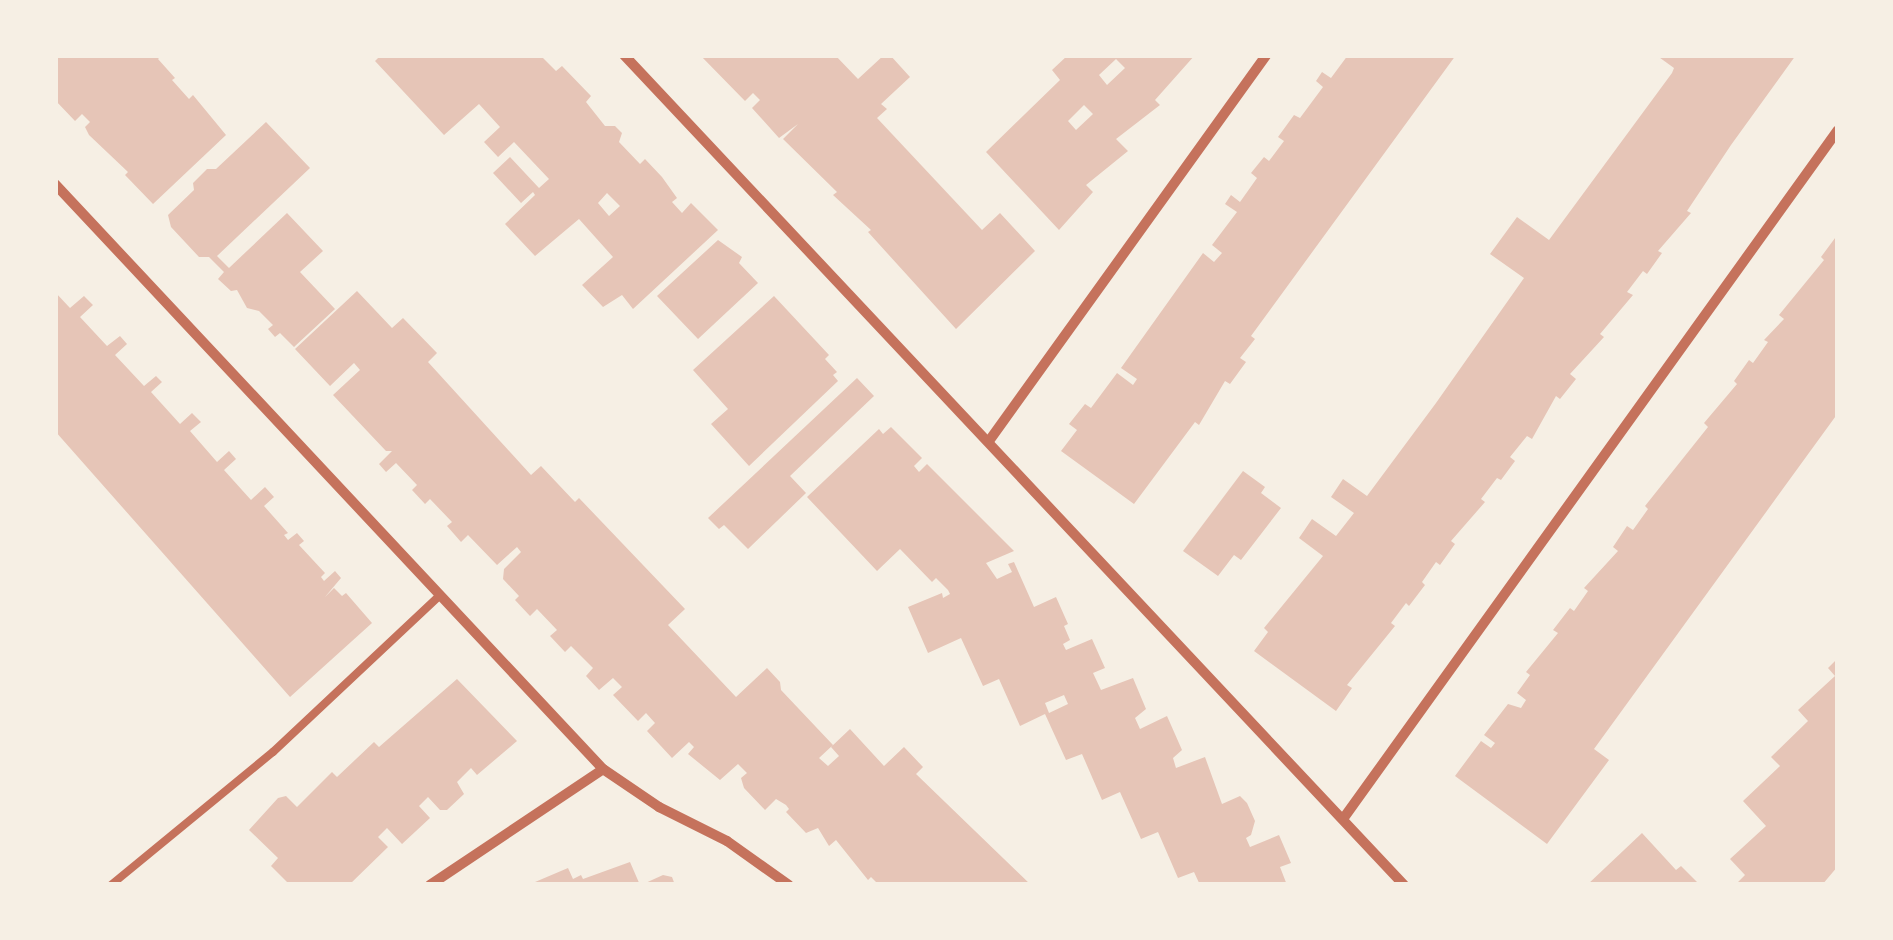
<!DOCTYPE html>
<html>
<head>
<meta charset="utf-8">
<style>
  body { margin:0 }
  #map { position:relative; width:1893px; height:940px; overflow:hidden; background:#f6efe4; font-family:"Libre Baskerville",serif }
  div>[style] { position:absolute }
  .building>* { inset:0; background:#e6c5b7 }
  .service>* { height:8px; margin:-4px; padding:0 4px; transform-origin:4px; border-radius:4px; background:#c5725c }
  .minor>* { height:10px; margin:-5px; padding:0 5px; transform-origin:5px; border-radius:5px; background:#c5725c }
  span { translate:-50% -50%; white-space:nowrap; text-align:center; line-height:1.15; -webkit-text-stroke:8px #f6efe4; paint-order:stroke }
  .frame { position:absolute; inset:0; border:58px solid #f6efe4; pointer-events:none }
</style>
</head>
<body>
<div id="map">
  <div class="building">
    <i style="clip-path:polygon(55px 55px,162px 55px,158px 59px,175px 78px,172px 80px,189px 99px,193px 95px,226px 135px,153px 204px,125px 175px,128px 172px,89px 135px,85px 127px,90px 122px,82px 114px,75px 121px,55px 100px)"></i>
    <i style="clip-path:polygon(evenodd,381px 55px,540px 55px,556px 71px,562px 66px,591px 96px,586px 102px,605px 126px,615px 126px,622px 133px,619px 142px,640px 164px,645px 159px,662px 177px,677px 198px,672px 202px,682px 213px,691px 203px,718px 230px,633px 309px,622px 295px,603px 307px,582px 285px,613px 257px,579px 219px,535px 256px,505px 224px,535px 195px,533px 192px,521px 203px,493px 173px,510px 157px,539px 188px,549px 179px,514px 142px,498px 157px,484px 142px,500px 127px,479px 104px,444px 135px,375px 61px,381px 55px,607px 193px,620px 206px,609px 216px,598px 203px,607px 193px)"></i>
    <i style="clip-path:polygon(700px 55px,835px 55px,858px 79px,884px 55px,890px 55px,910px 77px,881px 104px,887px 109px,877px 118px,982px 230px,1000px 213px,1035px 251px,956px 329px,868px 232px,871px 230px,833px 195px,837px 192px,783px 139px,798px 124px,779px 138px,752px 108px,760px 100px,753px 93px,745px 101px)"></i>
    <i style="clip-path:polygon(evenodd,1068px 55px,1195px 55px,1155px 100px,1160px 105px,1116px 139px,1128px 151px,1086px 185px,1093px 192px,1059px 230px,986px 152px,1060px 80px,1052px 70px,1068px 55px,1116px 59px,1125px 68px,1107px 85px,1099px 75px,1116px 59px,1068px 55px,1084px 105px,1093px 114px,1076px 130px,1068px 121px,1084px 105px)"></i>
    <i style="clip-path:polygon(1348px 55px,1456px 55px,1251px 336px,1255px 339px,1240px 358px,1246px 362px,1230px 384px,1225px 381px,1199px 425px,1195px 422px,1134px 504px,1061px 451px,1077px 430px,1069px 424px,1085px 404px,1091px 408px,1117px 373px,1133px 385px,1137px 379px,1121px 368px,1203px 253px,1214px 262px,1222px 253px,1212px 245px,1237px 212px,1225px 204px,1231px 195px,1240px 202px,1257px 178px,1251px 173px,1264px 157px,1269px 161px,1284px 141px,1278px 137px,1294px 115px,1300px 118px,1323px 87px,1316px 81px,1322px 72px,1331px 78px)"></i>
    <i style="clip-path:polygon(1656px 55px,1796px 55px,1731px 145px,1687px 211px,1691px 213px,1658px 251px,1662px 253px,1647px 274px,1643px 271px,1627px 292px,1633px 295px,1600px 334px,1604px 337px,1570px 374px,1576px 379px,1560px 399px,1556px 396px,1532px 439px,1527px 436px,1510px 457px,1515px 461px,1501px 480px,1497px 478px,1481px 499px,1485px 502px,1451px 541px,1455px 544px,1440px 565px,1436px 562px,1422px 582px,1425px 585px,1409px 606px,1406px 603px,1391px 623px,1395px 626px,1347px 685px,1352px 688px,1336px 711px,1254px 651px,1268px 632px,1264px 628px,1323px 556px,1299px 538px,1312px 519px,1336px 536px,1354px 513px,1331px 497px,1343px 479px,1367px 496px,1436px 403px,1524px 278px,1490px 254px,1517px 217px,1549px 240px,1672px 73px,1674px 68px)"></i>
    <i style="clip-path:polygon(266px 122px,310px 168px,217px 256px,229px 268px,287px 213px,323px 251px,300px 272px,335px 309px,294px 347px,280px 333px,275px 337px,268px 329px,273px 325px,259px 311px,247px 308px,237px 290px,231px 291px,218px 279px,224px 272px,209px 257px,199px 257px,171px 227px,168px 215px,194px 190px,193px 183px,207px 169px,216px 169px)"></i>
    <i style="clip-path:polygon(1838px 234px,1838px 413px,1594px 749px,1609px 760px,1547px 844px,1455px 776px,1481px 741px,1491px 748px,1495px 743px,1484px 735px,1508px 704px,1521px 708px,1526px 700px,1517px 693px,1530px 675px,1526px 672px,1558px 633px,1553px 630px,1570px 608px,1574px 611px,1588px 591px,1584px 588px,1618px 551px,1613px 547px,1627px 526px,1633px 530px,1648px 509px,1645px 506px,1708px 427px,1704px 423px,1737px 384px,1734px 381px,1749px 360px,1753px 363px,1768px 342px,1764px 340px,1784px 319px,1779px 315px,1824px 260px,1821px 257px)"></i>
    <i style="clip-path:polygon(718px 240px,742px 257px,739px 263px,758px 283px,698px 339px,657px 296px)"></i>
    <i style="clip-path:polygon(357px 291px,392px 328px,403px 318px,437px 353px,428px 362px,531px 475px,541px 466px,575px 502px,579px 498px,685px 609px,668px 625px,736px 697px,767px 668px,780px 682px,781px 690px,833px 745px,819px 758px,828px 766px,839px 756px,831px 747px,850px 729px,884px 766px,904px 747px,923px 767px,916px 774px,1031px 885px,879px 885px,871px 877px,868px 880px,836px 840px,829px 846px,818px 828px,806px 833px,786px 812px,789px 809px,786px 805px,776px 799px,765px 810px,744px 788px,741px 778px,747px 773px,738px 764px,720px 780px,688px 754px,694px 747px,689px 742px,672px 758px,647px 731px,655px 723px,646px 713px,638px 721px,613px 695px,622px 687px,613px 678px,599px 690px,586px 676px,593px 668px,571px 646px,565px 652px,550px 636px,557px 630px,537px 609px,530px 616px,515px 600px,519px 596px,503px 579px,504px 569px,521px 552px,517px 547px,497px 565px,468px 535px,461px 542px,447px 526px,452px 522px,430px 499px,425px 504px,412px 490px,417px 485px,396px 463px,386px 472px,379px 464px,392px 451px,386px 451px,333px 395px,360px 370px,354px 363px,330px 386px,295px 349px)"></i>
    <i style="clip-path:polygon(55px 292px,70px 308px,84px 296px,93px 305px,80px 317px,107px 346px,120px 336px,127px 344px,115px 355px,144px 386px,156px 376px,162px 382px,151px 392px,180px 424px,192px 413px,201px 422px,190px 431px,217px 462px,229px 451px,236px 459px,224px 470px,251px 500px,265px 487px,274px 497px,264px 506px,288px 533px,284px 535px,288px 540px,297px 533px,304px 541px,299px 545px,325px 573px,321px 577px,324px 581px,335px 571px,341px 578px,325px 597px,334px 588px,342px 596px,346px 593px,372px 623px,290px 697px,55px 431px)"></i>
    <i style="clip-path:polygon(774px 296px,829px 355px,825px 359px,837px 372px,833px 375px,838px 381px,749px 466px,711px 424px,728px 409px,693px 370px)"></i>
    <i style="clip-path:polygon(857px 378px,874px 396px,790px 476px,806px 493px,748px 549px,724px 525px,719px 529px,708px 518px)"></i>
    <i style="clip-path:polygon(evenodd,891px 427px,922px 458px,914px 466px,919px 472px,927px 464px,1014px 551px,986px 563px,997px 579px,1012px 572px,1008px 564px,1014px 562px,1034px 607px,1056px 597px,1068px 624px,1064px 626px,1070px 640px,1063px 644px,1066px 650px,1092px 639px,1105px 668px,1093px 673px,1101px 690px,1133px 678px,1146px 709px,1135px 718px,1140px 729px,1167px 716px,1182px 750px,1173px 758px,1176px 768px,1205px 757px,1222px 804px,1240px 796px,1247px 803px,1255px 821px,1251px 835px,1246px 838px,1250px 847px,1279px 835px,1291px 863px,1280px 867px,1287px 885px,1200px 885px,1194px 872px,1178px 878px,1158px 832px,1141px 839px,1120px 792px,1102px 800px,1082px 754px,1066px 760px,1045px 714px,1020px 726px,999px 679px,983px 686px,961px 638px,928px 653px,908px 607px,942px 593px,943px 598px,950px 594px,948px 590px,936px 578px,932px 582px,900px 549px,877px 571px,807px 497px,879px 429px,883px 434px,891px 427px,1064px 695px,1068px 704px,1049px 713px,1045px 703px,1064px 695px)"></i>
    <i style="clip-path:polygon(1243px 471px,1265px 487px,1261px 493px,1281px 508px,1241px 560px,1234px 555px,1218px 576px,1183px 551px)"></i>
    <i style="clip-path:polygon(1838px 658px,1838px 866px,1822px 885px,1735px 885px,1745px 875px,1730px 859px,1766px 826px,1743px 801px,1780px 766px,1771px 757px,1808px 721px,1798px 710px,1835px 676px,1828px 668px)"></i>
    <i style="clip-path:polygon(457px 679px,517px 741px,477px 775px,471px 768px,457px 782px,464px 794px,447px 810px,440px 810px,428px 797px,419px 806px,430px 818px,402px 844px,387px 828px,378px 837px,388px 847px,349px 885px,290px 885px,271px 866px,278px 858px,249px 830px,278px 798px,286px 796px,297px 807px,332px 772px,337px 777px,374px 742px,379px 747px)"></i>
    <i style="clip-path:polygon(1642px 833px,1676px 870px,1681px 866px,1700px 885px,1587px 885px)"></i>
    <i style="clip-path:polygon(630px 862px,640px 885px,528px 885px,568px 868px,573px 879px,581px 875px,583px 879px)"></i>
    <i style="clip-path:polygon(663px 875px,672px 877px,675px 885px,641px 885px)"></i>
  </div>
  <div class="service">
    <i style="left:111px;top:885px;width:210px;rotate:-39.4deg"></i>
    <i style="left:273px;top:752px;width:229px;rotate:-43.2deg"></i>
  </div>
  <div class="minor">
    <i style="left:624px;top:55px;width:1139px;rotate:46.78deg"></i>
    <i style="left:55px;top:184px;width:802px;rotate:46.87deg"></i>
    <i style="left:603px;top:769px;width:68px;rotate:34.2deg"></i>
    <i style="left:659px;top:807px;width:76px;rotate:26.6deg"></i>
    <i style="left:727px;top:841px;width:76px;rotate:35.4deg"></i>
    <i style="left:989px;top:441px;width:475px;rotate:-54.3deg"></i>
    <i style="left:1343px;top:819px;width:848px;rotate:-54.31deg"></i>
    <i style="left:430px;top:885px;width:208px;rotate:-33.8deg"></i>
  </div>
  <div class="frame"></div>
</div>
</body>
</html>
